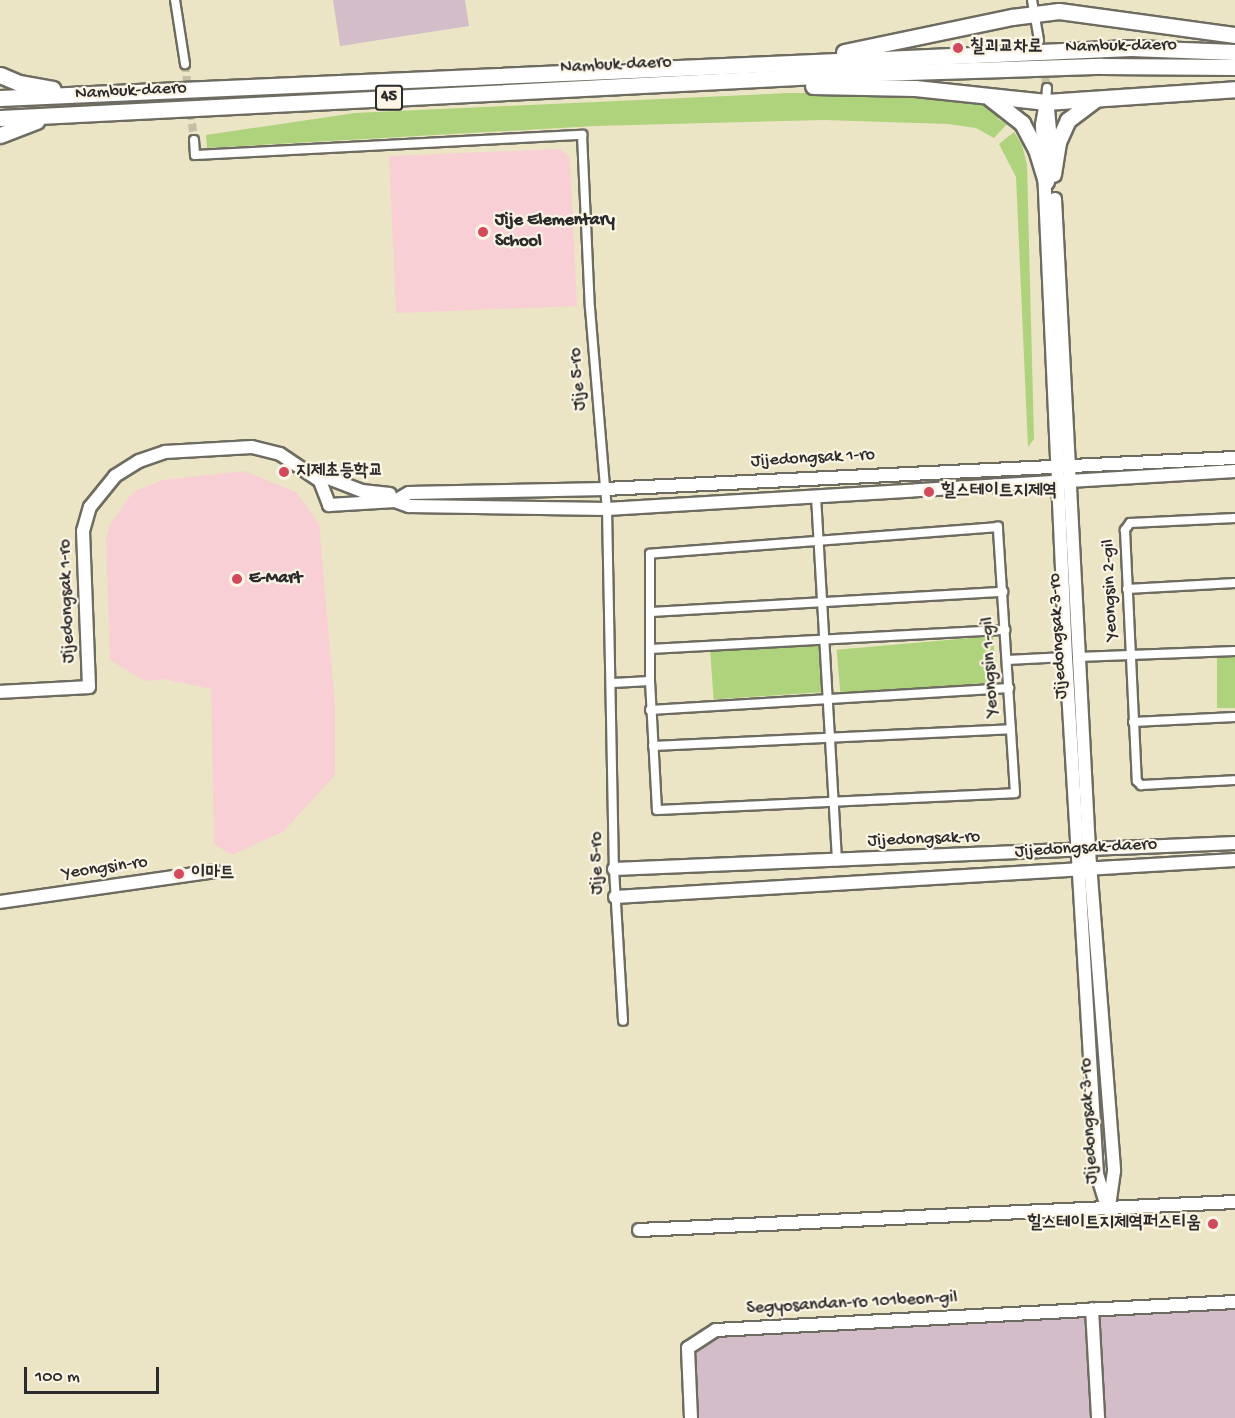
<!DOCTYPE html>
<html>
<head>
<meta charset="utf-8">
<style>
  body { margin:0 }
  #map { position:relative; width:1235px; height:1418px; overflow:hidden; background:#ebe4c5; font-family:"Gochi Hand","Poor Story",sans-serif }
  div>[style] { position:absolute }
  .built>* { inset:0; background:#f7cfd4 }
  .industrial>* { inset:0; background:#d2bdc8 }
  .green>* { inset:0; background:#afd37c; transform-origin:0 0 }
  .street-tunnel>* { height:8px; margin-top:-4px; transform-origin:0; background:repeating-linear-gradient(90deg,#c5bfa6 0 8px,transparent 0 12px) }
  .roads { filter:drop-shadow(2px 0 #6e6c61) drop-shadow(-2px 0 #6e6c61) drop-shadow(0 2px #6e6c61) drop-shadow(0 -2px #6e6c61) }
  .street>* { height:8px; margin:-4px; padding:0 4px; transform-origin:4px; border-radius:4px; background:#fff }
  .secondary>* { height:12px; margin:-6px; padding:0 6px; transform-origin:6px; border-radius:6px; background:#fff }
  .highway>* { height:15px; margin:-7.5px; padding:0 7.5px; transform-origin:7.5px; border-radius:7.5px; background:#fff }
  .dots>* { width:16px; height:16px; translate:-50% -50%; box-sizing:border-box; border:3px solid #fcf5e5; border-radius:50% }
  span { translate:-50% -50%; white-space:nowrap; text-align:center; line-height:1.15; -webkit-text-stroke:4.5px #fcf5e5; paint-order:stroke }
  .shield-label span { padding:2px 4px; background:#fcf5e5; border:2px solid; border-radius:4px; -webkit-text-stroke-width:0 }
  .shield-label { font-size:16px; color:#2b2b2b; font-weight:700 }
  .street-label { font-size:18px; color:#2b2b2b }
  .poi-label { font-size:18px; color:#2b2b2b; font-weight:700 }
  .left { translate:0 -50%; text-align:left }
  .right { translate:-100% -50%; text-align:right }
  .scale { position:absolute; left:24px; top:1367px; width:135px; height:27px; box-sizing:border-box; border:3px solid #2b2b2b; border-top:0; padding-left:8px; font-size:18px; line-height:21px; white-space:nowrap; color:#2b2b2b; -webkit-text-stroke:4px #fcf5e5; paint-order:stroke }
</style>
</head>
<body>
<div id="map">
  <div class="built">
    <i style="clip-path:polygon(560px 149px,570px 158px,577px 306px,396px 313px,389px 156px)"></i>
    <i style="clip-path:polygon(244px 471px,296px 492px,319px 524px,335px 705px,335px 775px,284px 831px,232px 855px,214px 844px,211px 689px,164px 679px,145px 681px,110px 660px,106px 539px,110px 524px,133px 492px,163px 480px)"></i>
  </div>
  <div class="industrial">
    <i style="clip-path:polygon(333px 0,465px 0,469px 26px,340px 46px)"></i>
    <i style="clip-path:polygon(1235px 1298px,1235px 1418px,685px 1418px,682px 1354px,700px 1329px,713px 1324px)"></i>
  </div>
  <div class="green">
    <i style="clip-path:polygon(789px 93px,870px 93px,974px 102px,1002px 112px,998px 119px,1007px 124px,994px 138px,976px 128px,948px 124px,824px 120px,595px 126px,207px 148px,206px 135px,355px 113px)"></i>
    <i style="clip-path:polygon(1014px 132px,1022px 145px,1027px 165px,1034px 439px,1028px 447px,1016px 177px,999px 144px)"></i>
    <i style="left:993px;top:636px;width:46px;height:157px;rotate:85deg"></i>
    <i style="left:820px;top:644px;width:48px;height:110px;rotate:86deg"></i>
    <i style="left:1235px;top:653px;width:55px;height:18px;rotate:90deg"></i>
  </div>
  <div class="street-tunnel">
    <i style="left:1039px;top:40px;width:49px;rotate:80.5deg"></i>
    <i style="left:185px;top:64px;width:77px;rotate:83.2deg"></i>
  </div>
  <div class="roads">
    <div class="street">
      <i style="left:175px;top:0;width:65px;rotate:81.1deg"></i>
      <i style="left:1032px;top:0;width:41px;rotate:80.1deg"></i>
      <i style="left:1046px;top:102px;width:14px;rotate:-86deg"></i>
      <i style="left:194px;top:140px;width:15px;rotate:86deg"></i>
      <i style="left:195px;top:155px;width:388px;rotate:-3deg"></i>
      <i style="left:582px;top:135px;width:173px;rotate:87.4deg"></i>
      <i style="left:590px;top:308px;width:202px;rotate:85.2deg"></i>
      <i style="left:607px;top:509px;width:360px;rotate:88.9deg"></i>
      <i style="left:614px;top:869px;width:152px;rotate:86.6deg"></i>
      <i style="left:816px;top:496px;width:366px;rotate:86.7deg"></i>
      <i style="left:1235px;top:518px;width:105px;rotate:177.3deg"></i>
      <i style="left:1130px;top:523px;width:9px;rotate:126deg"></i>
      <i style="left:1125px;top:530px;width:251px;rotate:87.3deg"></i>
      <i style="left:1137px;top:781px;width:6px;rotate:45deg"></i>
      <i style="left:1141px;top:785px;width:94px;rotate:-3deg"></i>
      <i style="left:1127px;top:589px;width:108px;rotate:-3.2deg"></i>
      <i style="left:651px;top:612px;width:353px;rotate:-3.3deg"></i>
      <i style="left:650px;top:649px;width:356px;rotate:-3.1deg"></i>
      <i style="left:1078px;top:657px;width:157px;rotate:-2.2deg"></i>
      <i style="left:1007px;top:660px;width:59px;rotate:-2.9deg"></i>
      <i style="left:613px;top:683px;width:37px;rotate:-3deg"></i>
      <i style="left:650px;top:681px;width:129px;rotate:86.9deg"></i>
      <i style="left:657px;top:810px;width:358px;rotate:-2.7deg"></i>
      <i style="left:1015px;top:793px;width:267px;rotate:-93.7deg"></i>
      <i style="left:998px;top:527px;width:349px;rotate:175.6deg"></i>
      <i style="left:650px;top:554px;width:127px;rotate:90deg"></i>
      <i style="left:650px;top:710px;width:360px;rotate:-3.5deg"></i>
      <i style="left:1133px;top:722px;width:102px;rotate:-2.8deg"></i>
      <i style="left:653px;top:746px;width:358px;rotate:-2.7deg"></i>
    </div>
    <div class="secondary">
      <i style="left:1046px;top:102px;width:23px;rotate:100deg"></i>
      <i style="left:1042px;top:125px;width:533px;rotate:87.42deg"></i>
      <i style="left:1066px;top:657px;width:518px;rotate:86.57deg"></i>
      <i style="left:1097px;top:1174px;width:37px;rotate:73deg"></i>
      <i style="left:1048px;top:109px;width:42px;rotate:84.6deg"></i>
      <i style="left:1055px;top:199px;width:653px;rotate:87.01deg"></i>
      <i style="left:1089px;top:851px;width:321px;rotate:85.5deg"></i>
      <i style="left:1114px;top:1171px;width:34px;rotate:98deg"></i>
      <i style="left:315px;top:473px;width:50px;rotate:21deg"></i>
      <i style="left:362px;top:491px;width:28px;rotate:6deg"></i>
      <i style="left:395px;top:501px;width:16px;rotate:-30deg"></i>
      <i style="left:409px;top:493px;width:196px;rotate:-1.2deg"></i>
      <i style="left:605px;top:489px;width:631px;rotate:-2.82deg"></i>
      <i style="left:0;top:692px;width:89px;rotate:-3.2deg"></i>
      <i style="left:89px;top:687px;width:156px;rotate:-92.2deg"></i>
      <i style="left:83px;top:531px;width:25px;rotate:-74deg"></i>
      <i style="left:90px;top:507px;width:40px;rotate:-51deg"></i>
      <i style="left:115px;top:476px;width:28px;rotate:-32deg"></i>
      <i style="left:139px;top:461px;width:28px;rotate:-19deg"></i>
      <i style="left:165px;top:452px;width:87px;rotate:-3.3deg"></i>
      <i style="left:252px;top:447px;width:29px;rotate:14deg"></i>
      <i style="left:280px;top:454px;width:48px;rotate:34deg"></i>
      <i style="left:320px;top:481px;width:26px;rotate:69deg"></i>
      <i style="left:329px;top:505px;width:66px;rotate:-3.5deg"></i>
      <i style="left:395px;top:501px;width:15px;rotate:20deg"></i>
      <i style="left:409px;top:506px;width:198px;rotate:0.9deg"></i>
      <i style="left:607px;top:509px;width:629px;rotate:-3.46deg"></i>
      <i style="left:614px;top:869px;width:622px;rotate:-2.4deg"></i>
      <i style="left:615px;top:897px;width:621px;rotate:-3.42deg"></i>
      <i style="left:0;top:902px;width:217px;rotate:-8.2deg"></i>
      <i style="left:639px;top:1230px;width:597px;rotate:-2.69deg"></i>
      <i style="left:1092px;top:1309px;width:109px;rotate:86.8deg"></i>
      <i style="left:691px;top:1418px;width:70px;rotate:-92.5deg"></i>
      <i style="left:688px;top:1348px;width:33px;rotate:-33deg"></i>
      <i style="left:716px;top:1330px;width:520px;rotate:-3.09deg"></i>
    </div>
    <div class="highway">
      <i style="left:844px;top:52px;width:172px;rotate:-11.8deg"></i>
      <i style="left:1012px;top:17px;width:47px;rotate:-7.3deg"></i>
      <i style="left:1059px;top:11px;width:178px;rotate:7.8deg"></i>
      <i style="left:0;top:75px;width:21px;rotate:23deg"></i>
      <i style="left:19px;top:83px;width:34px;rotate:10deg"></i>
      <i style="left:813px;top:86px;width:102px;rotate:1.1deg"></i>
      <i style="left:915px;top:88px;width:132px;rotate:6.1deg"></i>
      <i style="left:1046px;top:102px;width:189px;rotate:-3.9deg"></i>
      <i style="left:0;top:98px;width:1132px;rotate:-2.53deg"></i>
      <i style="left:1131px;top:48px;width:104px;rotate:2.2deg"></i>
      <i style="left:990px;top:98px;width:41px;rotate:38deg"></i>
      <i style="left:1022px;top:123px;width:30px;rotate:62deg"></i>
      <i style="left:1036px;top:149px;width:34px;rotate:73deg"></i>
      <i style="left:0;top:118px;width:876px;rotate:-2.94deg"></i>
      <i style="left:875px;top:73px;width:227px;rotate:-1.8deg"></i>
      <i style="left:1102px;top:66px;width:133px;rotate:0.4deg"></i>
      <i style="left:0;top:135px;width:39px;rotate:-21deg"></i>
      <i style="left:1053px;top:174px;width:32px;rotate:-81deg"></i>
      <i style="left:1058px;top:142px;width:24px;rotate:-66deg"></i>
      <i style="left:1068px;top:120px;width:34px;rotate:-37deg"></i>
    </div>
  </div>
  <div class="dots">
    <i style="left:958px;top:48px;background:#d1495b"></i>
    <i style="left:483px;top:232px;background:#d1495b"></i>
    <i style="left:284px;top:472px;background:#d1495b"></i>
    <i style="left:929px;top:492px;background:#d1495b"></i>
    <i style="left:237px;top:579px;background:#d1495b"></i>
    <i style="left:179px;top:874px;background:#d1495b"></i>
    <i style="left:1213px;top:1224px;background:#d1495b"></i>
  </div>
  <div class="shield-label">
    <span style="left:389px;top:98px">45</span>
  </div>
  <div class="street-label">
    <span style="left:1121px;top:47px;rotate:-1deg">Nambuk-daero</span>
    <span style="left:616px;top:66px;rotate:-3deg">Nambuk-daero</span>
    <span style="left:131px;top:92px;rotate:-3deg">Nambuk-daero</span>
    <span style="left:579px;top:379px;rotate:-95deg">Jije 5-ro</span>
    <span style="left:813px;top:459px;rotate:-3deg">Jijedongsak 1-ro</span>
    <span style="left:1111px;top:590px;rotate:-92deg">Yeongsin 2-gil</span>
    <span style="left:68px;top:601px;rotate:-92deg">Jijedongsak 1-ro</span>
    <span style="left:1059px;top:636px;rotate:-93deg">Jijedongsak 3-ro</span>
    <span style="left:991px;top:667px;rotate:-93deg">Yeongsin 1-gil</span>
    <span style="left:924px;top:840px;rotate:-2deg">Jijedongsak-ro</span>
    <span style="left:1086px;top:849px;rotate:-3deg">Jijedongsak-daero</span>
    <span style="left:598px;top:863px;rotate:-91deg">Jije 5-ro</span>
    <span style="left:105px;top:869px;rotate:-8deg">Yeongsin-ro</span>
    <span style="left:1090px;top:1121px;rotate:-93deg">Jijedongsak 3-ro</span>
    <span style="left:852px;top:1304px;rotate:-3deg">Segyosandan-ro 101beon-gil</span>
  </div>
  <div class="poi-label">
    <span class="left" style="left:970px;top:48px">칠괴교차로</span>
    <span class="left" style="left:495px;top:232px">Jije Elementary<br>School</span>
    <span class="left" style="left:296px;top:472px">지제초등학교</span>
    <span class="left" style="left:941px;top:492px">힐스테이트지제역</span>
    <span class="left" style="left:249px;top:579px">E-Mart</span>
    <span class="left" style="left:191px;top:874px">이마트</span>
    <span class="right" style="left:1201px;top:1224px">힐스테이트지제역퍼스티움</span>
  </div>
  <div class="scale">100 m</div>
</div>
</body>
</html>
